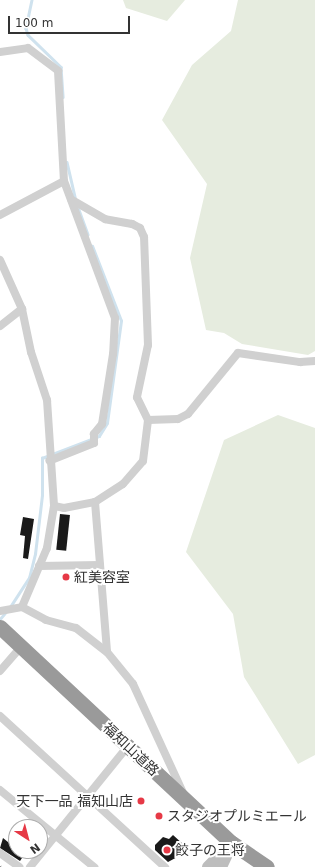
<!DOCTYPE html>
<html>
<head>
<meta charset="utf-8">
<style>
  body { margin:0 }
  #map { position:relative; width:315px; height:867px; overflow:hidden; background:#fff; font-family:"DejaVu Sans","Noto Sans JP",sans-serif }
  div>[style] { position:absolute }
  .green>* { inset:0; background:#e6ecdf }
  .stream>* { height:2.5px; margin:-1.25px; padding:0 1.25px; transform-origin:1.25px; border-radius:1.25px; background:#cfe2ee }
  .building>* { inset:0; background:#1a1a1a; transform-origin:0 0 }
  .street>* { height:8px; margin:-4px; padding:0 4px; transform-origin:4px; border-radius:4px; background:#d0d0d0 }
  .secondary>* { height:12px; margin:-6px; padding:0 6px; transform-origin:6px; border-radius:6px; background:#bdbdbd }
  .highway>* { height:15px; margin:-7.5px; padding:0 7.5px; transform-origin:7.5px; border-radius:7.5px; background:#9a9a9a }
  .rail>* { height:2.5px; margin-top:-1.25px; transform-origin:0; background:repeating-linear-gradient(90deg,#888 0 4px,transparent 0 7px) }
  .dots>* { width:11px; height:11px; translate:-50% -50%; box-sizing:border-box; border:2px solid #fff; border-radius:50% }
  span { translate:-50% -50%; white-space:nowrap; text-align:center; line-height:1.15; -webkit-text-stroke:4px #fff; paint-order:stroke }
  .poi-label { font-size:14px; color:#333 }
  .left { translate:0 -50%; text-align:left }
  .right { translate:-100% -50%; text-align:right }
  .street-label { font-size:14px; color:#333 }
  .north { position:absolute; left:8px; top:819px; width:40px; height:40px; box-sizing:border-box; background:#fff; border:1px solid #adadad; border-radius:50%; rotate:144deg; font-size:11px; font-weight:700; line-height:16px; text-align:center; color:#333 }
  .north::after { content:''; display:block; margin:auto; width:14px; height:18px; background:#e63946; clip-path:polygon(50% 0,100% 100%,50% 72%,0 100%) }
  .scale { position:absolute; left:8px; top:16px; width:122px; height:18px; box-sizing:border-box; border:2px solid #333; border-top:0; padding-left:5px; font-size:12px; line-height:14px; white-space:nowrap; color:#333; -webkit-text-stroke:3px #fff; paint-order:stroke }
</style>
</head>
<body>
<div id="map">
  <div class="green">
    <i style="clip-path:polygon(123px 0,185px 0,167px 21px,126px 8px)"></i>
    <i style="clip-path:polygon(238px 0,315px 0,315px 351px,308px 355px,242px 344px,224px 333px,206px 330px,190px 258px,207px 184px,162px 120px,192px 65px,231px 31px)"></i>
    <i style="clip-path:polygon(278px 415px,315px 428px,315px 755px,298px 764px,244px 677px,233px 614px,186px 552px,224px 440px)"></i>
  </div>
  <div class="stream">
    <i style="left:32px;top:0;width:29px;rotate:102deg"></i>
    <i style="left:26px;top:28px;width:7px;rotate:74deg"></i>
    <i style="left:28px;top:35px;width:46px;rotate:44.1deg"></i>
    <i style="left:61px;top:67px;width:30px;rotate:86deg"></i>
    <i style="left:67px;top:162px;width:37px;rotate:77deg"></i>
    <i style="left:78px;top:207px;width:29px;rotate:70deg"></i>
    <i style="left:10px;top:607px;width:35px;rotate:-57deg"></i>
    <i style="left:29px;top:578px;width:25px;rotate:-76deg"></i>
    <i style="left:35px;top:554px;width:59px;rotate:-83.2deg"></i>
    <i style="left:42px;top:495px;width:37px;rotate:-90deg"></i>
    <i style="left:42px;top:458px;width:61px;rotate:-21.1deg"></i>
    <i style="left:99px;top:436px;width:15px;rotate:-58deg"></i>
    <i style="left:107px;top:423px;width:103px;rotate:-82.2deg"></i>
    <i style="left:121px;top:321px;width:80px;rotate:-111.1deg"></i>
    <i style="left:0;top:619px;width:8px;rotate:-50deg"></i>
  </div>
  <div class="building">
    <i style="left:60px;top:514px;width:10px;height:36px;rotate:6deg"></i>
    <i style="clip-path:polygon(23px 517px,34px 519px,28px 559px,23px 558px,25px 536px,20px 535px)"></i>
    <i style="clip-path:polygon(173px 835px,184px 845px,177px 852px,181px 855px,168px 862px,155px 850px,155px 845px,163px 837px,169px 839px)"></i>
    <i style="clip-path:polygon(3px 838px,24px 855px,20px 861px,0 848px)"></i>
  </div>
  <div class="street">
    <i style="left:0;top:52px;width:28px;rotate:-8deg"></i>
    <i style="left:28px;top:48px;width:38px;rotate:37deg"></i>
    <i style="left:58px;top:71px;width:110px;rotate:86.9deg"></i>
    <i style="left:64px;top:181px;width:146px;rotate:69.6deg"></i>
    <i style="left:115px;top:318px;width:36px;rotate:93deg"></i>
    <i style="left:113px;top:354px;width:71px;rotate:98.9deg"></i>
    <i style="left:102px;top:424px;width:13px;rotate:129deg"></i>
    <i style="left:94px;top:434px;width:9px;rotate:90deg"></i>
    <i style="left:94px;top:443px;width:48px;rotate:158.2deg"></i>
    <i style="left:0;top:215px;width:72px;rotate:-28deg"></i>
    <i style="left:0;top:260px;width:54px;rotate:65.8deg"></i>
    <i style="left:22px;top:309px;width:44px;rotate:78.2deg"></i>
    <i style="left:31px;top:352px;width:51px;rotate:71.6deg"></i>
    <i style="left:47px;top:400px;width:106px;rotate:86.2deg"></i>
    <i style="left:54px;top:506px;width:43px;rotate:99.5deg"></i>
    <i style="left:47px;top:548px;width:64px;rotate:113deg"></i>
    <i style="left:0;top:326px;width:28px;rotate:-38deg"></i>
    <i style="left:148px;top:420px;width:30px;rotate:-2deg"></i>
    <i style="left:178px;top:419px;width:11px;rotate:-27deg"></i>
    <i style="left:188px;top:414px;width:79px;rotate:-50.7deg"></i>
    <i style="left:238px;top:353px;width:63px;rotate:8.3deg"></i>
    <i style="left:300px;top:362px;width:15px;rotate:-4deg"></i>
    <i style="left:95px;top:502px;width:150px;rotate:85.4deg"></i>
    <i style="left:54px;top:506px;width:10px;rotate:11deg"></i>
    <i style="left:64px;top:508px;width:32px;rotate:-11deg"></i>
    <i style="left:95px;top:502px;width:33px;rotate:-33deg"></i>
    <i style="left:123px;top:484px;width:30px;rotate:-49deg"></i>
    <i style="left:143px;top:461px;width:41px;rotate:-83deg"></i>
    <i style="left:148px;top:420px;width:25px;rotate:-116deg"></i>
    <i style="left:137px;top:397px;width:53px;rotate:-78.1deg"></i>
    <i style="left:148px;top:345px;width:108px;rotate:-92.1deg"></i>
    <i style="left:144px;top:237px;width:10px;rotate:-114deg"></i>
    <i style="left:140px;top:228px;width:9px;rotate:-153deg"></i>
    <i style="left:132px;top:224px;width:27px;rotate:-170deg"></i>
    <i style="left:105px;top:219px;width:39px;rotate:-150deg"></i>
    <i style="left:39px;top:566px;width:61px;rotate:-0.9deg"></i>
    <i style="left:0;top:611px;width:22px;rotate:-10deg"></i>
    <i style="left:22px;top:607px;width:27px;rotate:28deg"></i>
    <i style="left:46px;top:620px;width:31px;rotate:15deg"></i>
    <i style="left:76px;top:628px;width:39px;rotate:38deg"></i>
    <i style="left:107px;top:652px;width:41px;rotate:50.9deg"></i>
    <i style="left:133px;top:684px;width:124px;rotate:65.3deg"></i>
    <i style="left:0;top:671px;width:32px;rotate:-49deg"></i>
    <i style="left:0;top:716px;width:224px;rotate:42.5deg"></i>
    <i style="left:0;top:790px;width:122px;rotate:39.3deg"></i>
    <i style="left:0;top:853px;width:24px;rotate:36deg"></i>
    <i style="left:30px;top:867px;width:156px;rotate:-51deg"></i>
  </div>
  <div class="secondary">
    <i style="left:208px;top:867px;width:34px;rotate:-45deg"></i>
    <i style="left:221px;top:867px;width:23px;rotate:-65deg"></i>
  </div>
  <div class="highway">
    <i style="left:0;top:627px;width:317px;rotate:43deg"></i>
    <i style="left:232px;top:843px;width:42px;rotate:34.4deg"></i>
  </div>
  <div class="rail">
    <i style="left:0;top:866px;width:1px;rotate:45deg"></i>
  </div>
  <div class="dots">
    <i style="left:66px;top:577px;background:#e63946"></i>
    <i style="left:141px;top:801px;background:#e63946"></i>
    <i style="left:159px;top:816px;background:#e63946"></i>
    <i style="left:167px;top:850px;background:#e63946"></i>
  </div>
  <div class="poi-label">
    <span class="left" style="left:74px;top:577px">紅美容室</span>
    <span class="right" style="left:133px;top:801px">天下一品 福知山店</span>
    <span class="left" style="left:167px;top:816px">スタジオプルミエール</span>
    <span class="left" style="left:175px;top:850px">餃子の王将</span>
  </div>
  <div class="street-label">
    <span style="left:131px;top:749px;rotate:43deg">福知山道路</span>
  </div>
  <div class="north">N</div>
  <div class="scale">100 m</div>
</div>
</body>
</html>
